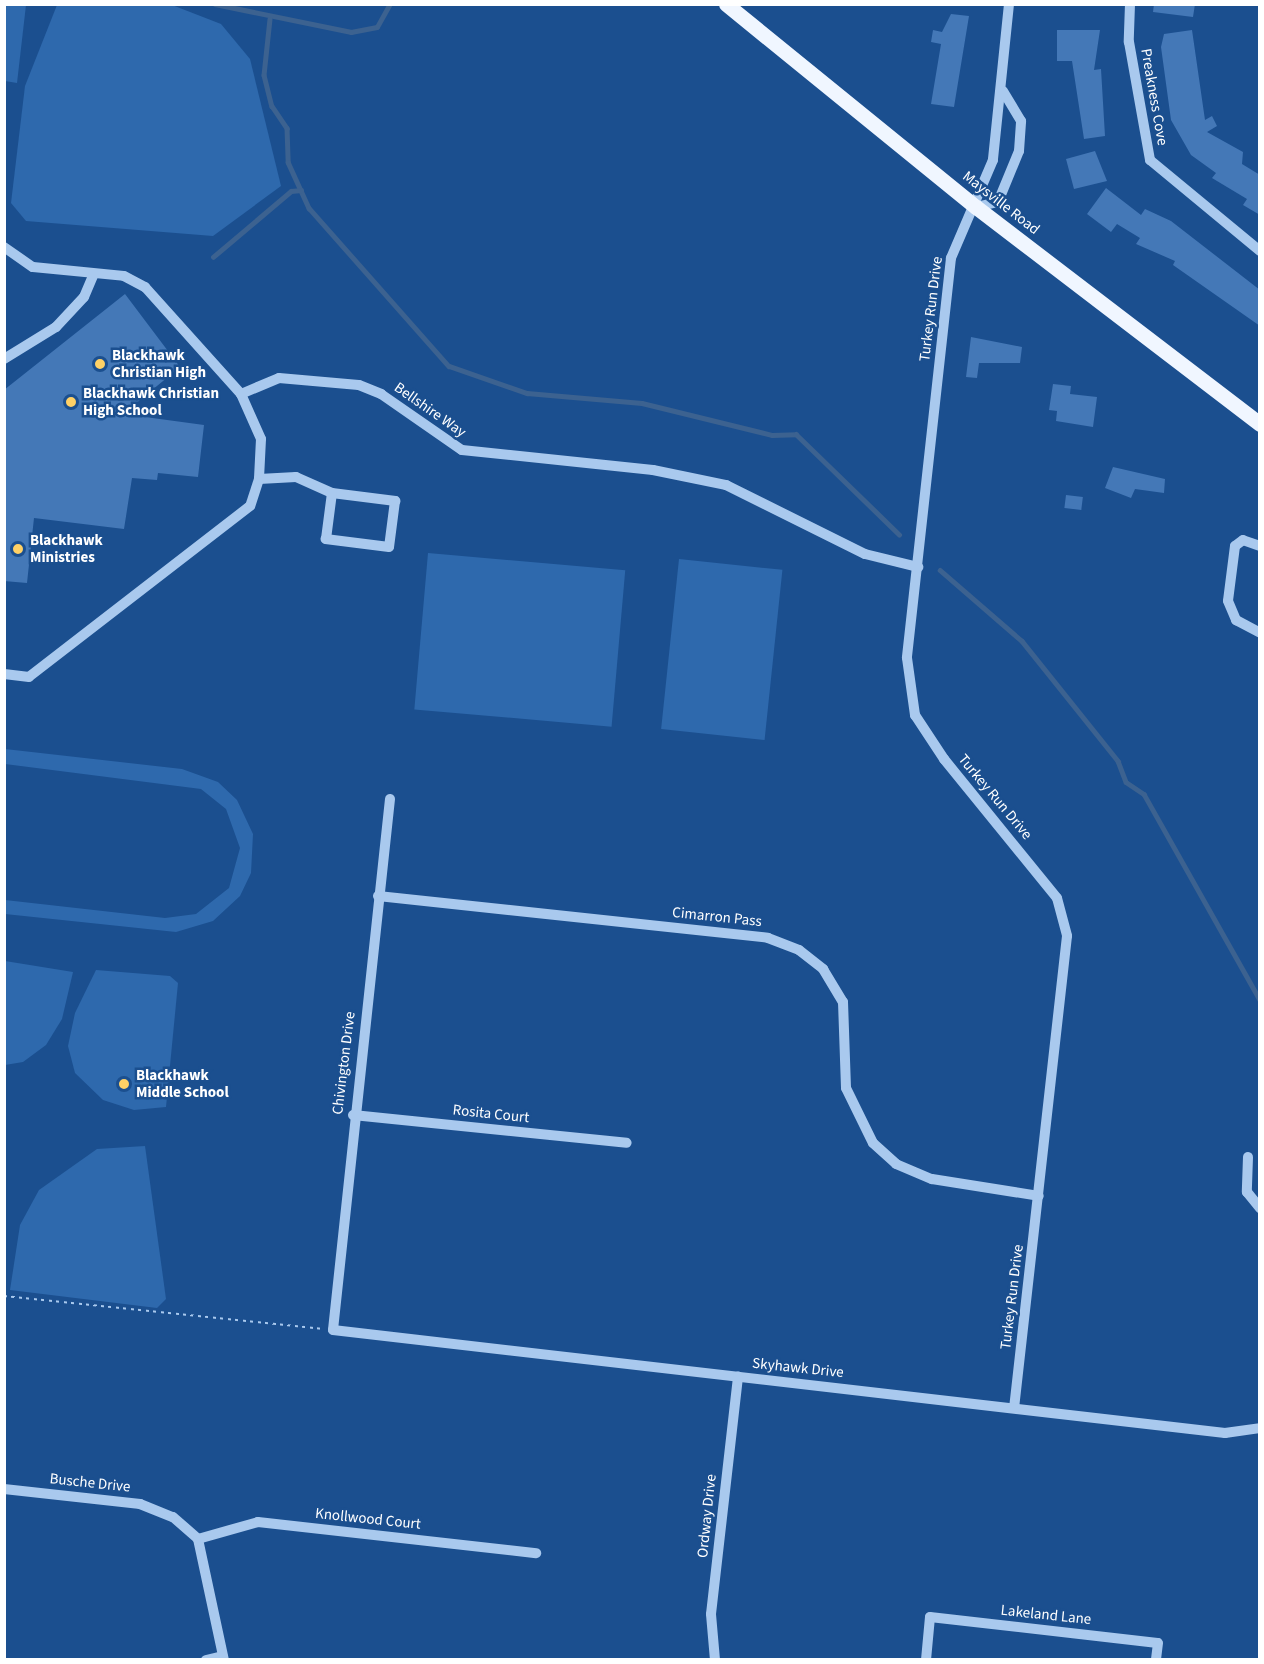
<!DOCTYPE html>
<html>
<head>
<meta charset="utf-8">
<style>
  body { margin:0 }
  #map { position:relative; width:1264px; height:1664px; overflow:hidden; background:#1b4f8f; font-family:"Source Sans 3",sans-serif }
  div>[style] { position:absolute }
  .green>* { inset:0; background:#2e69ad; transform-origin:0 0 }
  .stream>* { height:4.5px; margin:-2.25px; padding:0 2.25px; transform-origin:2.25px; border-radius:2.25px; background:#3c6290 }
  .building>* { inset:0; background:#4478b7; transform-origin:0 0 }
  .path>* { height:2px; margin-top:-1px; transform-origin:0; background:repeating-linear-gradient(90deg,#a9c9ee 0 3px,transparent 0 7.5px) }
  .minor>* { height:10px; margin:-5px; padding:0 5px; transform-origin:5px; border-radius:5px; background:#a9c9ee }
  .major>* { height:15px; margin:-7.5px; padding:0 7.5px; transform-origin:7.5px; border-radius:7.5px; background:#f0f6ff }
  .dots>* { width:16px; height:16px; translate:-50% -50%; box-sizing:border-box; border:3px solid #1b4f8f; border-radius:50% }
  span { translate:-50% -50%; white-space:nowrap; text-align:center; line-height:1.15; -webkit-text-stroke:5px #1b4f8f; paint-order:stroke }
  .street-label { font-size:15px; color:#fff }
  .poi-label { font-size:15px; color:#fff; font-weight:700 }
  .left { translate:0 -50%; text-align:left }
  .frame { position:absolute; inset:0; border:6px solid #fff; pointer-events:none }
</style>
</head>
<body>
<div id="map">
  <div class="green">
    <i style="clip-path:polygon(5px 4px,26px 5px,17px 83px,5px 81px)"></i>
    <i style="clip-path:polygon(57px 5px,172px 5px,221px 24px,250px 59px,281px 186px,213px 236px,26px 221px,11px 203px,25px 86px)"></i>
    <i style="left:428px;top:553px;width:198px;height:157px;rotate:5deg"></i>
    <i style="left:679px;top:559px;width:104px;height:171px;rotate:6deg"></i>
    <i style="clip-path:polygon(5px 749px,182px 769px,218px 782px,237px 800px,253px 834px,251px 873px,240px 896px,213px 921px,176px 932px,5px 914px,5px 900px,165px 918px,196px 914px,229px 888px,240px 848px,226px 809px,201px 789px,5px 764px)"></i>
    <i style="clip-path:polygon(5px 961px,73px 972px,62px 1019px,46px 1045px,23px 1062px,5px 1065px)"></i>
    <i style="clip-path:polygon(96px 970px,170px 976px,178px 983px,166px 1107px,134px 1110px,103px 1100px,75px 1073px,68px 1046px,75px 1013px)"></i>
    <i style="clip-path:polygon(145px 1146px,166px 1299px,157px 1308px,10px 1290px,20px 1225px,39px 1190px,97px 1149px)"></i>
  </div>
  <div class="stream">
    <i style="left:215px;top:4px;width:139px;rotate:11.6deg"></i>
    <i style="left:351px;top:32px;width:26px;rotate:-11deg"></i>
    <i style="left:377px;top:27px;width:26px;rotate:-61deg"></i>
    <i style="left:270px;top:19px;width:56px;rotate:96.1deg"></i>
    <i style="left:264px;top:75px;width:32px;rotate:76deg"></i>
    <i style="left:272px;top:106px;width:27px;rotate:56deg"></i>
    <i style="left:287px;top:128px;width:34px;rotate:88deg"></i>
    <i style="left:288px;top:162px;width:51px;rotate:65.5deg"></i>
    <i style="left:309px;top:208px;width:211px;rotate:48.5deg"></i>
    <i style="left:449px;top:366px;width:83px;rotate:19.1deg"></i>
    <i style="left:527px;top:393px;width:115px;rotate:5deg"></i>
    <i style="left:642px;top:403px;width:134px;rotate:13.8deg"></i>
    <i style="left:772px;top:435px;width:24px;rotate:-2deg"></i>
    <i style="left:796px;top:434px;width:144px;rotate:44.2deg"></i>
    <i style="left:213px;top:257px;width:102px;rotate:-40.2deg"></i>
    <i style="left:291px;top:191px;width:10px;rotate:-6deg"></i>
    <i style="left:940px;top:570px;width:108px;rotate:40.9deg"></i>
    <i style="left:1022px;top:641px;width:154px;rotate:51.3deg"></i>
    <i style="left:1118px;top:761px;width:22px;rotate:69deg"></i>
    <i style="left:1126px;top:782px;width:22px;rotate:34deg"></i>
    <i style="left:1144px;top:794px;width:236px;rotate:60.6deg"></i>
  </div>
  <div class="building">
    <i style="clip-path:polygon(1154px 4px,1195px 4px,1193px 17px,1153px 12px)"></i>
    <i style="clip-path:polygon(951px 14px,969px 16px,954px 107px,931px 104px,941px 44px,931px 42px,933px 30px,942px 32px)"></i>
    <i style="clip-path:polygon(1057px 30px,1100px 30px,1094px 70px,1101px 69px,1105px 136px,1084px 139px,1072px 61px,1057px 61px)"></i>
    <i style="clip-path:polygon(1192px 30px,1205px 120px,1212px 116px,1217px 126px,1207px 132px,1243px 152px,1242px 164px,1260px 175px,1260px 215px,1243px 205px,1247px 199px,1212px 178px,1216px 173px,1191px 155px,1171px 120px,1161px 47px,1164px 34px)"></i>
    <i style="clip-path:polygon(1095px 151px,1107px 181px,1074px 189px,1066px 159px)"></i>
    <i style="clip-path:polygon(1106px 188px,1141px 215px,1145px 209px,1171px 221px,1260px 290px,1260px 326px,1173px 265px,1175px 261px,1136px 244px,1140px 238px,1117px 224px,1111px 232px,1087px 214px)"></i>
    <i style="clip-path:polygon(125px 294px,180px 367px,123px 414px,204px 425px,198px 477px,158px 473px,157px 480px,132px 478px,124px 529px,34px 518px,27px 583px,4px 581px,4px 390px)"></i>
    <i style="clip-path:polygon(971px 337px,1022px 347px,1020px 363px,979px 363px,977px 378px,966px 377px)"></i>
    <i style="clip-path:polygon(1053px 384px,1071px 386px,1070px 394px,1097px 397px,1093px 427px,1056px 421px,1057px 411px,1049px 410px)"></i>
    <i style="clip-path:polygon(1113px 467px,1165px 479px,1164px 493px,1135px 489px,1131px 498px,1105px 488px)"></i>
    <i style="left:1066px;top:495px;width:17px;height:13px;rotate:7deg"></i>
  </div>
  <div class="path">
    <i style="left:4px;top:1296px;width:319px;rotate:5.9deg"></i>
  </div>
  <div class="minor">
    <i style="left:1009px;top:4px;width:157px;rotate:95.9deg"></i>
    <i style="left:993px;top:160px;width:107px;rotate:113.2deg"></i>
    <i style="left:951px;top:258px;width:402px;rotate:96.3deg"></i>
    <i style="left:907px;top:658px;width:58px;rotate:82deg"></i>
    <i style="left:915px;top:715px;width:53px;rotate:56.6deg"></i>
    <i style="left:944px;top:759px;width:179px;rotate:50.9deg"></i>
    <i style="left:1057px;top:898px;width:39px;rotate:75deg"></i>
    <i style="left:1067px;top:936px;width:475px;rotate:96.4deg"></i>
    <i style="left:1130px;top:4px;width:38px;rotate:92deg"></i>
    <i style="left:1129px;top:42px;width:120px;rotate:79.9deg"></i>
    <i style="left:1150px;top:160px;width:143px;rotate:39.6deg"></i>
    <i style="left:976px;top:207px;width:23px;rotate:-13deg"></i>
    <i style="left:998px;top:202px;width:55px;rotate:-67.6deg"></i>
    <i style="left:1019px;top:151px;width:30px;rotate:-86deg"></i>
    <i style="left:1021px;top:121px;width:35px;rotate:-121deg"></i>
    <i style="left:4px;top:247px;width:35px;rotate:35deg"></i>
    <i style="left:33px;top:267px;width:91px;rotate:5.6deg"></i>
    <i style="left:124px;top:276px;width:24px;rotate:28deg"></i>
    <i style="left:145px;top:287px;width:144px;rotate:48.1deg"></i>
    <i style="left:241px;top:394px;width:49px;rotate:66deg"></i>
    <i style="left:261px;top:439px;width:40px;rotate:92.9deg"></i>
    <i style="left:259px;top:479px;width:28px;rotate:108deg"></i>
    <i style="left:250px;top:506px;width:279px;rotate:142.3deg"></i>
    <i style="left:29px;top:677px;width:25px;rotate:-173deg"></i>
    <i style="left:4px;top:359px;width:61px;rotate:-31.6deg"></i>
    <i style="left:56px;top:327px;width:41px;rotate:-47deg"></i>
    <i style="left:84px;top:297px;width:25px;rotate:-67deg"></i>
    <i style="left:241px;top:394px;width:41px;rotate:-22.8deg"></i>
    <i style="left:279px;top:378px;width:80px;rotate:5deg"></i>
    <i style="left:359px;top:385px;width:24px;rotate:22deg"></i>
    <i style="left:381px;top:394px;width:98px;rotate:34.7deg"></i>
    <i style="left:462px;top:450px;width:192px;rotate:6deg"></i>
    <i style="left:653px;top:470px;width:75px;rotate:11.6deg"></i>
    <i style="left:726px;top:485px;width:155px;rotate:26.4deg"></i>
    <i style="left:865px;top:554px;width:55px;rotate:13.8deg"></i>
    <i style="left:259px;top:479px;width:37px;rotate:-3deg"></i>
    <i style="left:296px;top:477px;width:39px;rotate:24deg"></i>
    <i style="left:332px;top:493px;width:64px;rotate:7.2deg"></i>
    <i style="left:395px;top:501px;width:46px;rotate:97.4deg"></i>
    <i style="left:389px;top:547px;width:64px;rotate:-172.8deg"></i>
    <i style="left:326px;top:539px;width:46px;rotate:-82.6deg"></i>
    <i style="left:1260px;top:546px;width:18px;rotate:-161deg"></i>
    <i style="left:1243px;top:540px;width:10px;rotate:143deg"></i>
    <i style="left:1235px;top:546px;width:55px;rotate:97.3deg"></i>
    <i style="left:1228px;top:601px;width:21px;rotate:67deg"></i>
    <i style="left:1236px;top:620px;width:27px;rotate:28deg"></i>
    <i style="left:390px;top:799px;width:534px;rotate:96.13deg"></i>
    <i style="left:333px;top:1330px;width:898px;rotate:6.59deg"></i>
    <i style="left:1225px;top:1433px;width:35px;rotate:-8deg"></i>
    <i style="left:378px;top:896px;width:392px;rotate:6.1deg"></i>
    <i style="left:768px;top:938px;width:33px;rotate:21deg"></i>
    <i style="left:799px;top:950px;width:31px;rotate:38deg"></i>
    <i style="left:823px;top:969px;width:39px;rotate:59deg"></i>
    <i style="left:843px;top:1002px;width:86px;rotate:88deg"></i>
    <i style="left:846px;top:1088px;width:61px;rotate:63.9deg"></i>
    <i style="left:873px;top:1143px;width:31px;rotate:42deg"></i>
    <i style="left:896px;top:1164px;width:39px;rotate:23deg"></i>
    <i style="left:932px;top:1179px;width:108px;rotate:9deg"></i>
    <i style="left:353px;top:1115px;width:275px;rotate:5.8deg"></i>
    <i style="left:1248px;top:1157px;width:35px;rotate:92deg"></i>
    <i style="left:1247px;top:1192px;width:21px;rotate:51deg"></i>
    <i style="left:4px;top:1489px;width:137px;rotate:6.3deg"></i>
    <i style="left:140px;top:1504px;width:35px;rotate:22deg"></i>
    <i style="left:173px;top:1517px;width:33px;rotate:41deg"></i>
    <i style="left:198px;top:1539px;width:62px;rotate:-15.8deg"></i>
    <i style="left:258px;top:1522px;width:280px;rotate:6.4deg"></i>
    <i style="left:198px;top:1539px;width:124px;rotate:77.9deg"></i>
    <i style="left:206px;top:1660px;width:17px;rotate:-13deg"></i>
    <i style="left:715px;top:1660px;width:46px;rotate:-95deg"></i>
    <i style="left:711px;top:1614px;width:239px;rotate:-83.5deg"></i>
    <i style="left:926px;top:1660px;width:43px;rotate:-84.7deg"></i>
    <i style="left:930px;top:1617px;width:229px;rotate:6.5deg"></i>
    <i style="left:1158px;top:1643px;width:17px;rotate:97deg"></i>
  </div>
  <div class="major">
    <i style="left:726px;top:4px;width:322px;rotate:39.1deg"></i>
    <i style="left:976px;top:207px;width:357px;rotate:37.4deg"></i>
  </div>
  <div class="dots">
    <i style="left:100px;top:364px;background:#ffd166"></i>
    <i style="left:71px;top:402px;background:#ffd166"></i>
    <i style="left:18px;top:549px;background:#ffd166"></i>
    <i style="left:124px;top:1084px;background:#ffd166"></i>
  </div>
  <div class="street-label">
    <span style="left:1154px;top:97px;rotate:80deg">Preakness Cove</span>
    <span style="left:1001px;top:203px;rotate:38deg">Maysville Road</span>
    <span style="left:931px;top:309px;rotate:-83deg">Turkey Run Drive</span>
    <span style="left:430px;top:410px;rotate:35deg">Bellshire Way</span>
    <span style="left:995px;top:797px;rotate:50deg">Turkey Run Drive</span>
    <span style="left:717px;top:917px;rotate:6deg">Cimarron Pass</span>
    <span style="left:344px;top:1063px;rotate:-83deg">Chivington Drive</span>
    <span style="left:491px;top:1114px;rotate:6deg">Rosita Court</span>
    <span style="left:1012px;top:1297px;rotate:-83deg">Turkey Run Drive</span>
    <span style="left:798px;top:1368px;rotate:6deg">Skyhawk Drive</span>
    <span style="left:90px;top:1483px;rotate:6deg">Busche Drive</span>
    <span style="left:707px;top:1516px;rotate:-84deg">Ordway Drive</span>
    <span style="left:368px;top:1519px;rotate:6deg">Knollwood Court</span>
    <span style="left:1046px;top:1615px;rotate:6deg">Lakeland Lane</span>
  </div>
  <div class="poi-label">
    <span class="left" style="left:112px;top:364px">Blackhawk<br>Christian High</span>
    <span class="left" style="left:83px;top:402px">Blackhawk Christian<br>High School</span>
    <span class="left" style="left:30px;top:549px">Blackhawk<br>Ministries</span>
    <span class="left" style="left:136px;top:1084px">Blackhawk<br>Middle School</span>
  </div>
  <div class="frame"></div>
</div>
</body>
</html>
